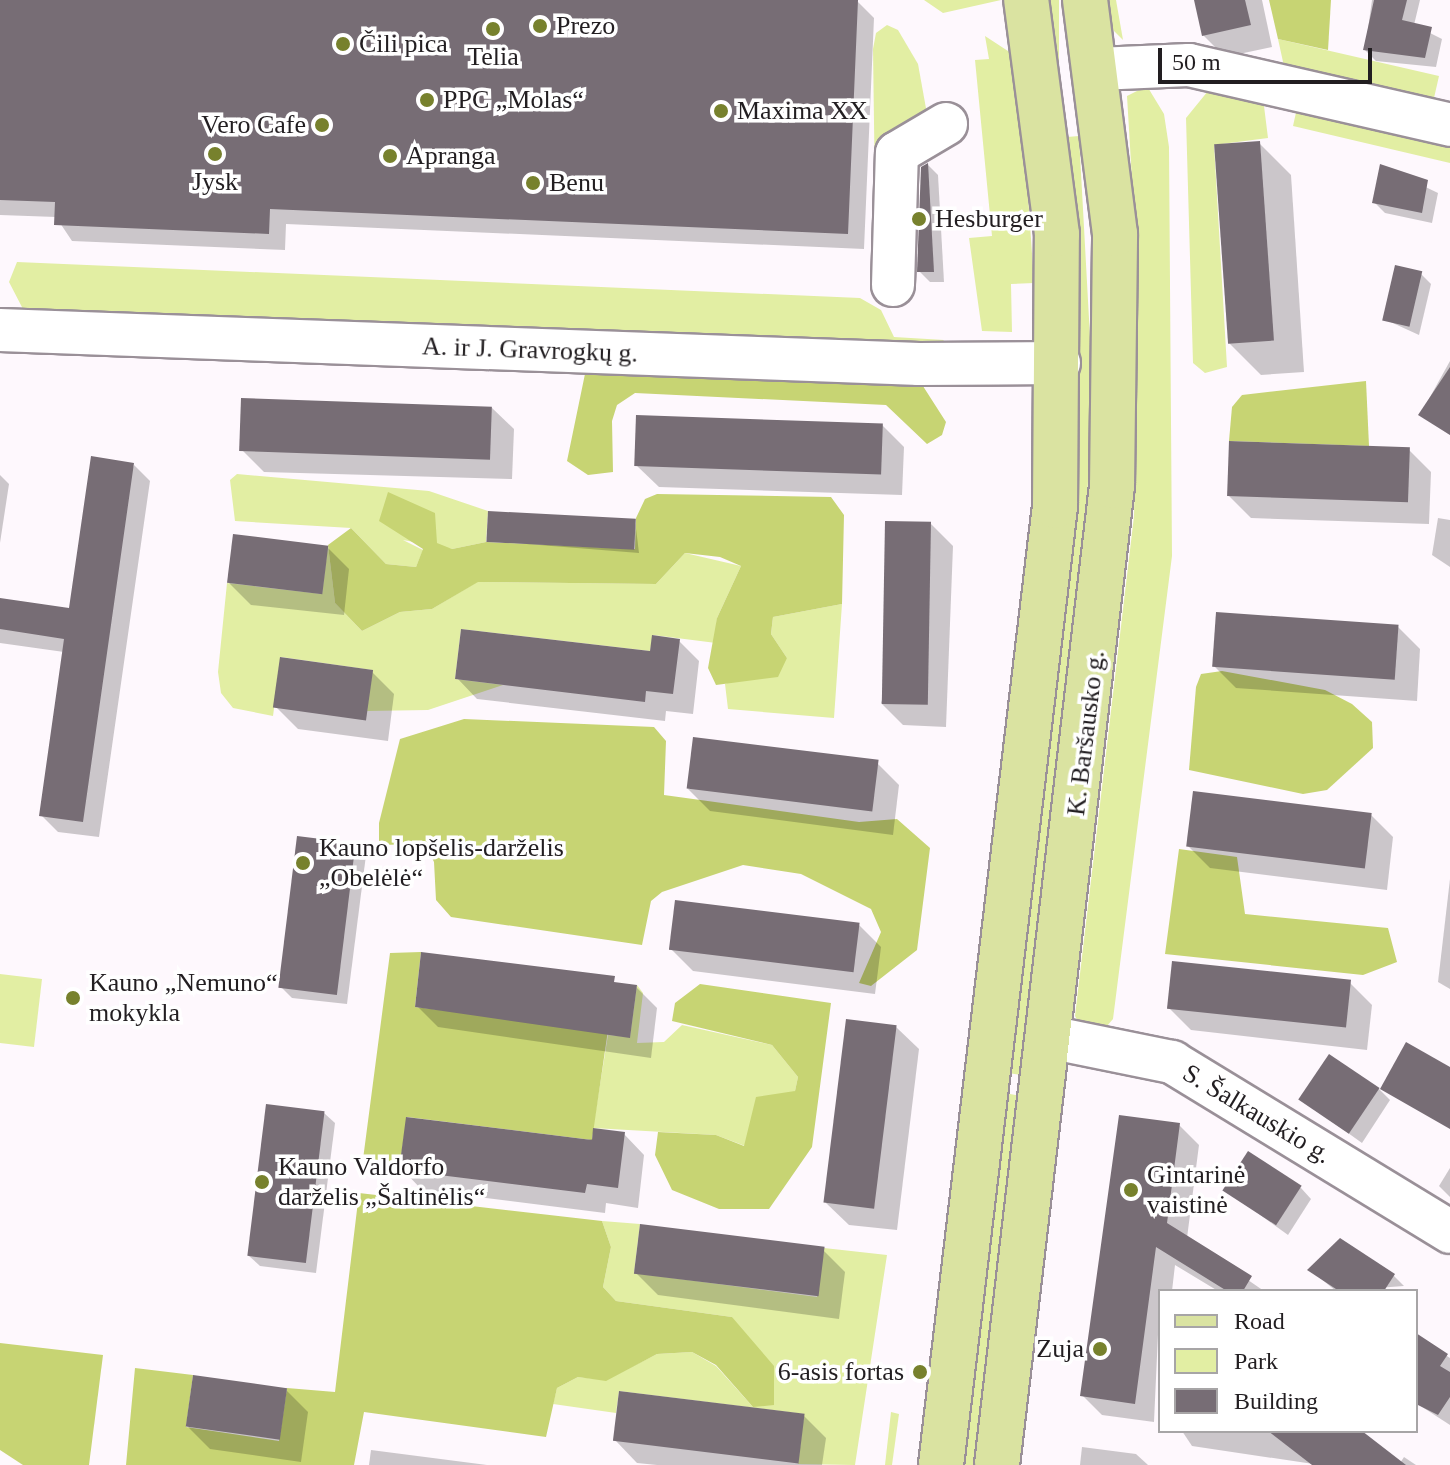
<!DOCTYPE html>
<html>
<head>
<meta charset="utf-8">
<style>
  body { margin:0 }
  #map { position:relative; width:1450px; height:1465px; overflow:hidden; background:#fef8fd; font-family:Georgia,serif }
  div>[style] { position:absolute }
  .green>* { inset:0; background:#e2eea3; transform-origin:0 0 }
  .forest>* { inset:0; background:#c7d473 }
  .shadow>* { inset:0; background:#0003 }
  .building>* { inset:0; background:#776d75; transform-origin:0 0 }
  .roads { filter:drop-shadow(2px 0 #9a9098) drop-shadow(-2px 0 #9a9098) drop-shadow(0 2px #9a9098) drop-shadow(0 -2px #9a9098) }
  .minor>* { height:42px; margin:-21px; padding:0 21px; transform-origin:21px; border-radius:21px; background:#fff }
  .major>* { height:44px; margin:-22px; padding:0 22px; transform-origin:22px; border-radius:22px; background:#dae3a1 }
  .dots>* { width:22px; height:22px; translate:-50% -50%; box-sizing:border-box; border:4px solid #fff; border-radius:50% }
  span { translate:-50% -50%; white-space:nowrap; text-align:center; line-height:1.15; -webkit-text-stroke:7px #fff; paint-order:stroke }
  .poi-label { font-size:26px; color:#221e21 }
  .left { translate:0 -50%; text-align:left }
  .right { translate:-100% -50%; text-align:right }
  .street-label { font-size:26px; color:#221e21 }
  .legend { position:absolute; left:1158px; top:1289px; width:260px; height:144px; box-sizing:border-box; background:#fff; border:2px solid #a7a5a6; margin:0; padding:10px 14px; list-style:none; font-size:24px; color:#221e21 }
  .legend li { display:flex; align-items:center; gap:16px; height:40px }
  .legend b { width:40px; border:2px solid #a7a5a6 }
  .scale { position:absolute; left:1158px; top:48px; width:214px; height:36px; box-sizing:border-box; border:4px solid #221e21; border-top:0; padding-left:10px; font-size:24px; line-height:28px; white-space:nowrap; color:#221e21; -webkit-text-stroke:6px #fff; paint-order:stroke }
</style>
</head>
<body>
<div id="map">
  <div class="green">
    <i style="clip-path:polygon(924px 0,1001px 0,943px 13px)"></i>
    <i style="left:1046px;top:0;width:13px;height:104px"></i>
    <i style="clip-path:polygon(1107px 0,1116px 0,1123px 40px,1113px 30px)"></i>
    <i style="clip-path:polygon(887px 25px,898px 30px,918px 64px,929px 125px,876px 268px,873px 49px,876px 33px)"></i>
    <i style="clip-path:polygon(985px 36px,1011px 53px,1023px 121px,1034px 283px,1011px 284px,1012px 332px,982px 331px,969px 238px,992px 236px,975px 60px,989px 59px)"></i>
    <i style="clip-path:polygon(1278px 39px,1439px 76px,1434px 98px,1285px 71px)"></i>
    <i style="clip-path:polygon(1147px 86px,1164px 114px,1169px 147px,1172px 556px,1113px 1019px,1106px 1027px,1082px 1028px,1075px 1016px,1134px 516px,1138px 281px,1127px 96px)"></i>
    <i style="clip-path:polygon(1208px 91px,1263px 98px,1268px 138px,1214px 145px,1227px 367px,1205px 373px,1193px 363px,1186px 118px)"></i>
    <i style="clip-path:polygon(1297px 108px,1450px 139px,1450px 163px,1293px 126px)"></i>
    <i style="clip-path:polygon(1079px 136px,1093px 392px,1084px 553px,1022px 1075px,1008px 1073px,1079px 436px,1067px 137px)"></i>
    <i style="clip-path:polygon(17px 262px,860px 298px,881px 310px,894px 337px,944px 340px,939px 346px,24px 311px,9px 282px)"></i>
    <i style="clip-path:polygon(237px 474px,429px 491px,488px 511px,486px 542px,452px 549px,403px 540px,423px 550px,416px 567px,386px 564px,351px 528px,235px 521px,230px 480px)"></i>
    <i style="clip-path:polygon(328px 545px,335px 603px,362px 631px,400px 612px,432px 609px,477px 582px,656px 584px,685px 553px,741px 566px,717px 618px,716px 643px,653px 635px,650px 651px,461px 629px,455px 679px,503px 685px,428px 710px,367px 711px,372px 670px,281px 657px,273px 716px,233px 708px,221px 693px,218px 672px,227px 583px,322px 594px)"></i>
    <i style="clip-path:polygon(842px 604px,834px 718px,728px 709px,725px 684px,787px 658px,771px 634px,773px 617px)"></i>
    <i style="clip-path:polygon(0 974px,42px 979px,34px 1047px,0 1043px)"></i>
    <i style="clip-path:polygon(637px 985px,643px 993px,637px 1043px,664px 1042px,682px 1025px,772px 1045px,798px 1077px,795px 1091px,750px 1127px,745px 1146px,716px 1135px,593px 1128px,608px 1035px,630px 1037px)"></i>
    <i style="clip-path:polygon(1005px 1093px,1020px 1096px,974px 1465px,961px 1465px)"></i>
    <i style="clip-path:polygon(602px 1221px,640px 1224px,634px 1273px,817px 1297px,824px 1248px,887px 1255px,855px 1465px,798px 1464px,804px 1414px,619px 1391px,616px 1413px,553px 1404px,557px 1388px,578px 1377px,606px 1380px,657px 1354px,692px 1352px,716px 1366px,753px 1407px,732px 1317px,616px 1301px,603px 1287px,611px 1247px)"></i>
    <i style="clip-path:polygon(891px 1412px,899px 1414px,892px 1465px,885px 1465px)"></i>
  </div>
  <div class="forest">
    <i style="clip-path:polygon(1269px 0,1331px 0,1328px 50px,1278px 39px)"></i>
    <i style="clip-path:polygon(586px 369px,921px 383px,946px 422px,942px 435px,927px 444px,886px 405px,635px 393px,617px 405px,612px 421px,613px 472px,588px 475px,567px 461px)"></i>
    <i style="clip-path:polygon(1366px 381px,1369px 446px,1229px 441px,1232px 407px,1242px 395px)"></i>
    <i style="clip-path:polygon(388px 492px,435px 513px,437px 543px,452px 549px,486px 542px,635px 549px,636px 518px,645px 499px,657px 494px,831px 497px,844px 515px,842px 604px,773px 617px,771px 634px,787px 658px,778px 677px,716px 685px,708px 668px,717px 618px,741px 566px,720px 557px,685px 553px,656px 584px,478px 582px,432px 609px,400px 612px,362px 631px,335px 603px,328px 545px,351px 528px,386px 564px,416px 567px,423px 549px,379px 521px)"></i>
    <i style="clip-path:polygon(1222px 671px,1325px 690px,1352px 704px,1372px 722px,1373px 748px,1327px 790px,1303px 794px,1189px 770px,1196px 687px,1201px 674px)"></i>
    <i style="clip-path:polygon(464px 719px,654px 727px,666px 741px,664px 795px,859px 822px,897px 819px,930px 848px,917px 950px,871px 986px,859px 983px,881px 932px,871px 909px,801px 874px,743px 865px,662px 892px,651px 901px,642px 945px,451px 917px,436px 900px,434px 862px,425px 844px,379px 845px,379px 823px,400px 739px)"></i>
    <i style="clip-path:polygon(1179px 849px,1237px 857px,1245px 914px,1388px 928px,1397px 962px,1363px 975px,1165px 954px)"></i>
    <i style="clip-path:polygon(421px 952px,415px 1007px,608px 1030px,592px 1140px,407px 1117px,399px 1170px,362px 1167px,390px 953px)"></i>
    <i style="clip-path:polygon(700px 984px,831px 1003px,812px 1147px,769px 1209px,719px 1209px,672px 1190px,655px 1155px,658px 1132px,716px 1135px,744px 1146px,756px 1097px,795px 1091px,798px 1077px,772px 1045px,672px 1021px,675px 1003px)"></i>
    <i style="clip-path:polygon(359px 1193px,602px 1221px,611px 1247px,603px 1287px,616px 1301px,732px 1317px,774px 1366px,774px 1405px,753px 1407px,716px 1365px,692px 1352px,657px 1354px,606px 1381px,578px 1377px,557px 1388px,546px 1437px,364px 1412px,354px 1465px,126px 1465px,135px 1368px,193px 1375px,186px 1427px,279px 1441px,287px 1388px,335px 1392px)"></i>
    <i style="clip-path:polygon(0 1343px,103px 1355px,89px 1465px,23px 1465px,0 1450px)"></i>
  </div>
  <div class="shadow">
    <i style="clip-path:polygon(0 0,857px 1px,874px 18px,864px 249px,286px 224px,285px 250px,72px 241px,56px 217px,0 215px)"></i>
    <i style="clip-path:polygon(1196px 0,1262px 0,1272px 47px,1225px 57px,1203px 35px)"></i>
    <i style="clip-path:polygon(1372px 0,1420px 0,1414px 25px,1442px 39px,1436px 67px,1376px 61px,1365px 50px)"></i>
    <i style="clip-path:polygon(1259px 143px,1291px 175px,1304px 372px,1261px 375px,1229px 343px)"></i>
    <i style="clip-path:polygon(928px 165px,938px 175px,944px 282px,930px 282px,919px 271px)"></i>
    <i style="clip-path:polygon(1382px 166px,1438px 193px,1432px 223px,1385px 213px,1374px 202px)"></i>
    <i style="clip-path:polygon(1420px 273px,1431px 284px,1419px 335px,1384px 319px)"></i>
    <i style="clip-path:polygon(1450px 361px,1450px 435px,1420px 415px)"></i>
    <i style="clip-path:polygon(491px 407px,514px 429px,512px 479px,264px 472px,242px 450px)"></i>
    <i style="clip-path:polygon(882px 425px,904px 447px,902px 495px,659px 487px,636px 465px)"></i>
    <i style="clip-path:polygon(1409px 450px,1431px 472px,1429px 524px,1251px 518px,1229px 496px)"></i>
    <i style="clip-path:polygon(134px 465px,150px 481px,99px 837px,58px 832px,41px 815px,64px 652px,0 643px,0 600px,70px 610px)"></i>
    <i style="clip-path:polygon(0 475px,9px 484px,0 543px)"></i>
    <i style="clip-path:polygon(1438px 518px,1450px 520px,1450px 567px,1432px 555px)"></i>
    <i style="clip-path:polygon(635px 520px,639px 553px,488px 541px)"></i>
    <i style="clip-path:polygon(931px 524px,953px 546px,946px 727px,903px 725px,881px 703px)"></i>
    <i style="clip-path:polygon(327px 547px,349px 569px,344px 615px,251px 605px,229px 583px)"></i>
    <i style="clip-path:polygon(1398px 627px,1420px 649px,1417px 701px,1236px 688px,1214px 666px)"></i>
    <i style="clip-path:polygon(679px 641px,699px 661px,693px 714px,666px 711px,665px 721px,477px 699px,457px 678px,652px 654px)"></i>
    <i style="clip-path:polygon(372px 672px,394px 694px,388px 741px,298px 729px,276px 707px)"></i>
    <i style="clip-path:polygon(877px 763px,899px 785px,893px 835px,710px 811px,688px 789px)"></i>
    <i style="clip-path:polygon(1371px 815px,1393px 837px,1387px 890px,1210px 868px,1188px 846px)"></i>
    <i style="clip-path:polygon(355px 845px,366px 855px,347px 1004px,292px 998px,281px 987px)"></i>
    <i style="clip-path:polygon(1450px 879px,1450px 989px,1438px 982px)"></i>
    <i style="clip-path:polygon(859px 925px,881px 947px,875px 994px,693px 971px,671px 949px)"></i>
    <i style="clip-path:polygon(1350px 983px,1372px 1005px,1367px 1050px,1191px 1030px,1169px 1008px)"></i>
    <i style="clip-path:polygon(636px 987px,657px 1008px,651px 1058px,438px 1027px,417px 1006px)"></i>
    <i style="clip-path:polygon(896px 1027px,919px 1049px,897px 1230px,849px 1225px,826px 1203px)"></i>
    <i style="clip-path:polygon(1379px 1089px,1390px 1100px,1362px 1143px,1302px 1100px)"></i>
    <i style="clip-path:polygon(324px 1113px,335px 1123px,316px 1273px,260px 1266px,249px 1256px)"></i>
    <i style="clip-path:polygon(1179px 1125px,1199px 1145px,1187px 1238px,1264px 1291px,1218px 1291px,1175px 1265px,1172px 1291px,1160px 1291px,1154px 1422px,1102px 1415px,1083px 1396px)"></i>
    <i style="clip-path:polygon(624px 1134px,644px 1155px,638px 1208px,606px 1203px,605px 1213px,422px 1190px,402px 1169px)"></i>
    <i style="clip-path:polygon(1450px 1168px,1450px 1197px,1439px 1186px)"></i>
    <i style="clip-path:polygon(1301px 1188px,1311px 1199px,1288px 1235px,1226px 1190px)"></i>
    <i style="clip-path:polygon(823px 1250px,845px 1272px,839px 1319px,658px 1295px,636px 1273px)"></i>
    <i style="clip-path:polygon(1310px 1270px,1393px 1275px,1404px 1286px,1336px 1291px)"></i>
    <i style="clip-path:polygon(1416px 1336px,1450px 1358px,1450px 1425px,1416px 1403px)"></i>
    <i style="clip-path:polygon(286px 1390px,308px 1412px,301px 1462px,210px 1449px,188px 1427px)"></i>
    <i style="clip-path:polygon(804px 1416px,826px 1438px,822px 1465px,657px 1465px,637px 1463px,615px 1440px)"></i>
    <i style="clip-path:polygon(1182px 1431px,1326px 1431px,1320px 1465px,1192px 1446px)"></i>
    <i style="clip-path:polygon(1354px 1431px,1400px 1463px,1404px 1457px,1416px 1465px,1349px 1465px)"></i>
    <i style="clip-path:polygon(1082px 1447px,1136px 1454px,1148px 1465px,1080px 1465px)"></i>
    <i style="clip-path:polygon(371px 1450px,487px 1465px,369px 1465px)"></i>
  </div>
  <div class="building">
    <i style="clip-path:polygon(0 0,858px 0,848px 234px,270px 209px,269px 234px,54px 225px,55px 202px,0 200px)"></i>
    <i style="clip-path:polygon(1194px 0,1245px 0,1251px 25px,1202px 36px)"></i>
    <i style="clip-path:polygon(1374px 0,1407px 0,1402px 20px,1432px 27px,1425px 58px,1363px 50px)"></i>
    <i style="left:1260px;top:141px;width:200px;height:46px;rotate:86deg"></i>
    <i style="clip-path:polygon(928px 163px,934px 272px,917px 272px,921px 167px)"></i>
    <i style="clip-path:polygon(1380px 164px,1428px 180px,1422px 213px,1372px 203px)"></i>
    <i style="left:1395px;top:265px;width:28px;height:57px;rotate:13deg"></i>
    <i style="clip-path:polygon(1450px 367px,1450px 435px,1418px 415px)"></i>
    <i style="left:241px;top:398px;width:251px;height:53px;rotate:2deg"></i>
    <i style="left:636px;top:415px;width:247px;height:51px;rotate:2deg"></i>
    <i style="left:1229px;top:441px;width:181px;height:55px;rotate:2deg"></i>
    <i style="clip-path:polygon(91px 456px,134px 463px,83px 822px,39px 816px,64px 639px,0 629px,0 598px,69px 608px)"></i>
    <i style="left:488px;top:511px;width:148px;height:31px;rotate:3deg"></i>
    <i style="left:885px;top:521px;width:46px;height:183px;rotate:1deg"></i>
    <i style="left:233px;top:534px;width:96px;height:49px;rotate:7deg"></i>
    <i style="left:1216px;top:612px;width:183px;height:55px;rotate:4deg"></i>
    <i style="clip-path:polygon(461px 629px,650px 651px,652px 635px,680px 639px,673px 694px,646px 691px,645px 702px,455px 679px)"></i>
    <i style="left:280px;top:657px;width:94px;height:51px;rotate:8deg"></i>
    <i style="left:693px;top:737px;width:187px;height:52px;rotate:7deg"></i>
    <i style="left:1193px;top:791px;width:180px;height:56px;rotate:7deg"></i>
    <i style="left:297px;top:836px;width:59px;height:153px;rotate:7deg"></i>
    <i style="left:675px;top:900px;width:186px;height:50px;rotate:7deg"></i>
    <i style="clip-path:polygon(421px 952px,615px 976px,614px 982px,637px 985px,630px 1038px,415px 1007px)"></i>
    <i style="left:1172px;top:961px;width:180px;height:48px;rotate:6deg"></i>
    <i style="left:846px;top:1019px;width:51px;height:185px;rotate:7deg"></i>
    <i style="clip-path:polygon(1406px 1042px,1450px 1067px,1450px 1129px,1380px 1089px)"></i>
    <i style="left:1329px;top:1054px;width:61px;height:55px;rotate:34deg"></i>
    <i style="left:266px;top:1104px;width:59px;height:153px;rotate:7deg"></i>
    <i style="clip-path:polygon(1119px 1115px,1180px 1123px,1167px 1223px,1252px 1276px,1243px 1291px,1227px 1291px,1156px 1247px,1135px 1404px,1080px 1396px)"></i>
    <i style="clip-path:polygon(406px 1117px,592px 1140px,593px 1128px,625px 1132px,618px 1188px,587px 1184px,585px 1193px,399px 1170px)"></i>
    <i style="left:1248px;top:1151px;width:64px;height:47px;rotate:33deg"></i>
    <i style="left:640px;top:1224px;width:186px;height:50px;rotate:7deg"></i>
    <i style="clip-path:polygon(1340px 1238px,1395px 1274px,1384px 1291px,1339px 1291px,1307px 1270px)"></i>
    <i style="clip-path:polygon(1416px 1333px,1448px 1354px,1440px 1366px,1450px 1372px,1450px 1397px,1438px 1415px,1416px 1404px)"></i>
    <i style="left:193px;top:1375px;width:95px;height:52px;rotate:8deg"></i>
    <i style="left:619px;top:1391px;width:187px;height:50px;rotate:7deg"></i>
    <i style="clip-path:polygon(1268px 1431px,1362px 1431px,1406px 1465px,1312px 1465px)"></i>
  </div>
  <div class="roads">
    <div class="minor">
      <i style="left:1097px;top:69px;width:92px;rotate:-2.5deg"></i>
      <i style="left:1189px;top:65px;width:268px;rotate:12.9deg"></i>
      <i style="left:893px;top:285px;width:132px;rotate:-88.3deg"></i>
      <i style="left:897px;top:153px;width:57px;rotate:-30.6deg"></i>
      <i style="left:0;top:330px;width:920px;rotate:2.12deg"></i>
      <i style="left:919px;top:364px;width:140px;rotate:-0.4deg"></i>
      <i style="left:1049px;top:1037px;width:126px;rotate:11.5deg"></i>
      <i style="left:1172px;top:1062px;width:326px;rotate:31.4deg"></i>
    </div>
    <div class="major">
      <i style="left:941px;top:1465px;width:966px;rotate:-83.22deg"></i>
      <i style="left:1055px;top:506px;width:272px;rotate:-89.6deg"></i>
      <i style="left:1057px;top:234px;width:236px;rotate:-97.5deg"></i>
      <i style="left:997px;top:1465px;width:986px;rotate:-83.3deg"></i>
      <i style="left:1112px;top:486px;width:252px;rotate:-89.3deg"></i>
      <i style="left:1115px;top:234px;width:236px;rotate:-97.3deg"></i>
    </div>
  </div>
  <div class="dots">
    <i style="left:540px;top:26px;background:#77812d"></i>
    <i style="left:493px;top:29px;background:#77812d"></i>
    <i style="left:343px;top:44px;background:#77812d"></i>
    <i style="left:427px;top:100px;background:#77812d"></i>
    <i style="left:721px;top:111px;background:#77812d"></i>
    <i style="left:322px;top:125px;background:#77812d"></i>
    <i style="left:215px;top:154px;background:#77812d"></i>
    <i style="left:390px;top:156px;background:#77812d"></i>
    <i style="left:533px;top:183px;background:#77812d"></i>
    <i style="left:919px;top:219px;background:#77812d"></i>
    <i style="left:303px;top:863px;background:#77812d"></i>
    <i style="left:73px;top:998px;background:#77812d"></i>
    <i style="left:262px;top:1182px;background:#77812d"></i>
    <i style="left:1131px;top:1190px;background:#77812d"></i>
    <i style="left:1100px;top:1349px;background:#77812d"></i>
    <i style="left:920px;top:1372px;background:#77812d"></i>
  </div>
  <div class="poi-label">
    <span class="left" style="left:556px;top:26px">Prezo</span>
    <span class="left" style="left:359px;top:44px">Čili pica</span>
    <span style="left:493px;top:57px">Telia</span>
    <span class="left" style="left:443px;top:100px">PPC „Molas“</span>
    <span class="left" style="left:737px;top:111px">Maxima XX</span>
    <span class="right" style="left:306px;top:125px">Vero Cafe</span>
    <span class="left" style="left:406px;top:156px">Apranga</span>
    <span style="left:215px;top:182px">Jysk</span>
    <span class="left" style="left:549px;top:183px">Benu</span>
    <span class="left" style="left:935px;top:219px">Hesburger</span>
    <span class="left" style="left:319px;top:863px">Kauno lopšelis-darželis<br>„Obelėlė“</span>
    <span class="left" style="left:89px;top:998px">Kauno „Nemuno“<br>mokykla</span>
    <span class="left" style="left:278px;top:1182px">Kauno Valdorfo<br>darželis „Šaltinėlis“</span>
    <span class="left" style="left:1147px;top:1190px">Gintarinė<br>vaistinė</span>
    <span class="right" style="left:1084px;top:1349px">Zuja</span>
    <span class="right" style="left:904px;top:1372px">6-asis fortas</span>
  </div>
  <div class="street-label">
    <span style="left:530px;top:350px;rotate:2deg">A. ir J. Gravrogkų g.</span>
    <span style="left:1086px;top:733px;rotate:-83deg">K. Baršausko g.</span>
    <span style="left:1257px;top:1114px;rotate:31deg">S. Šalkauskio g.</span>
  </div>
  <ul class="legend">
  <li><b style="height:10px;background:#dae3a1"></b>Road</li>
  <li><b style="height:22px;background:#e2eea3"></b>Park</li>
  <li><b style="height:22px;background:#776d75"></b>Building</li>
  </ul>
  <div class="scale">50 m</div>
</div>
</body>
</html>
